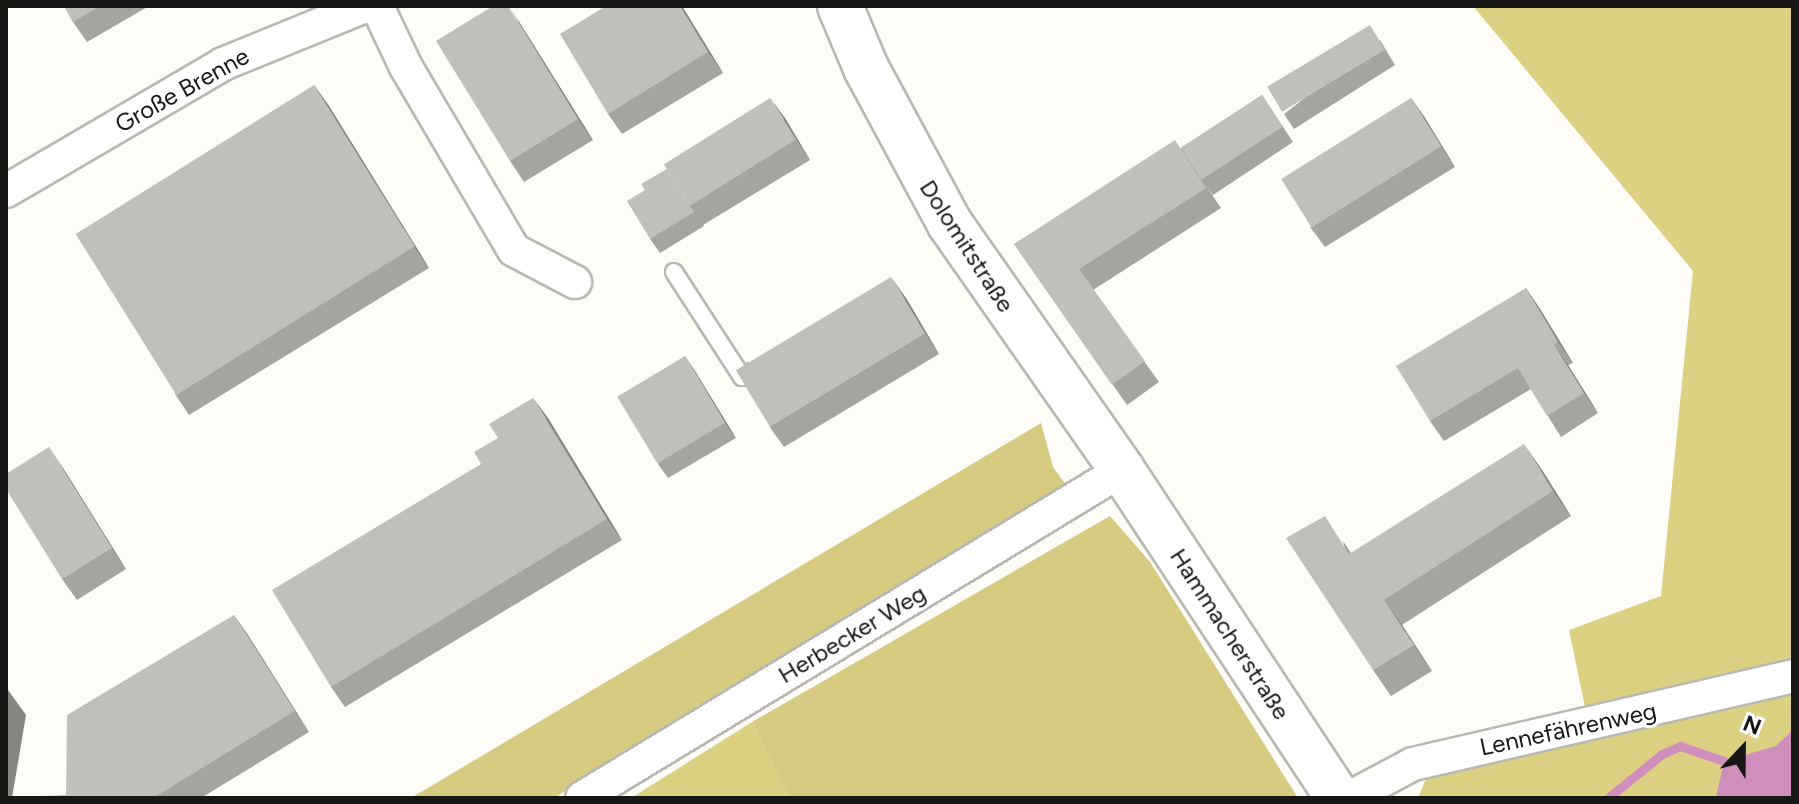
<!DOCTYPE html>
<html>
<head>
<meta charset="utf-8">
<style>
  body { margin:0 }
  #map { position:relative; width:1799px; height:804px; overflow:hidden; background:#fdfcf6; font-family:Figtree,sans-serif }
  div>[style] { position:absolute }
  .green>* { inset:0; background:#d7cb82 }
  .forest>* { inset:0; background:#dcd082 }
  .water>* { inset:0; background:#cf8ebc }
  .stream>* { height:9px; margin:-4.5px; padding:0 4.5px; transform-origin:4.5px; border-radius:4.5px; background:#cf8ebc }
  .roads { filter:drop-shadow(2px 0 #b9b8b2) drop-shadow(-2px 0 #b9b8b2) drop-shadow(0 2px #b9b8b2) drop-shadow(0 -2px #b9b8b2) }
  .lane>* { height:16px; margin:-8px; padding:0 8px; transform-origin:8px; border-radius:8px; background:#fff }
  .street>* { height:32px; margin:-16px; padding:0 16px; transform-origin:16px; border-radius:16px; background:#fff }
  .secondary>* { height:44px; margin:-22px; padding:0 22px; transform-origin:22px; border-radius:22px; background:#fff }
  .wall>* { inset:0; background:#a5a5a0 }
  .shaded-wall>* { inset:0; background:#868682 }
  .building>* { inset:0; background:#c0c0ba; transform-origin:0 0 }
  span { translate:-50% -50%; white-space:nowrap; text-align:center; line-height:1.15; -webkit-text-stroke:6px #fff; paint-order:stroke }
  .street-label { font-size:24px; color:#171715 }
  .frame { position:absolute; inset:0; border:8px solid #171715; pointer-events:none }
  .north { position:absolute; left:1703px; top:708px; width:80px; height:80px; -webkit-text-stroke:6px #fff; paint-order:stroke; rotate:22deg; font-size:22px; font-weight:700; line-height:32px; text-align:center; color:#171715 }
  .north::after { content:''; display:block; margin:auto; width:28px; height:36px; background:#171715; clip-path:polygon(50% 0,100% 100%,50% 72%,0 100%) }
</style>
</head>
<body>
<div id="map">
  <div class="green">
    <i style="clip-path:polygon(1041px 423px,1053px 467px,1066px 485px,554px 798px,411px 798px)"></i>
    <i style="clip-path:polygon(1110px 516px,1150px 562px,1298px 798px,790px 798px,752px 722px)"></i>
  </div>
  <div class="forest">
    <i style="clip-path:polygon(1473px 6px,1793px 6px,1793px 798px,1418px 798px,1429px 771px,1587px 717px,1569px 630px,1661px 596px,1693px 271px)"></i>
    <i style="clip-path:polygon(752px 722px,791px 798px,631px 798px)"></i>
  </div>
  <div class="water">
    <i style="clip-path:polygon(1793px 730px,1793px 798px,1716px 798px,1724px 761px,1776px 746px)"></i>
  </div>
  <div class="stream">
    <i style="left:1608px;top:798px;width:70px;rotate:-39.2deg"></i>
    <i style="left:1662px;top:754px;width:20px;rotate:-24deg"></i>
    <i style="left:1680px;top:746px;width:46px;rotate:18.8deg"></i>
  </div>
  <div class="roads">
    <div class="lane">
      <i style="left:674px;top:272px;width:125px;rotate:57.1deg"></i>
      <i style="left:742px;top:377px;width:9px;rotate:-32deg"></i>
    </div>
    <div class="street">
      <i style="left:377px;top:6px;width:68px;rotate:64.6deg"></i>
      <i style="left:406px;top:67px;width:212px;rotate:59.5deg"></i>
      <i style="left:514px;top:250px;width:69px;rotate:27.7deg"></i>
      <i style="left:6px;top:191px;width:251px;rotate:-30.3deg"></i>
      <i style="left:223px;top:64px;width:153px;rotate:-22.2deg"></i>
      <i style="left:582px;top:798px;width:632px;rotate:-31.27deg"></i>
      <i style="left:1349px;top:798px;width:72px;rotate:-28deg"></i>
      <i style="left:1413px;top:764px;width:390px;rotate:-13deg"></i>
    </div>
    <div class="secondary">
      <i style="left:840px;top:6px;width:67px;rotate:67.2deg"></i>
      <i style="left:866px;top:68px;width:177px;rotate:61.7deg"></i>
      <i style="left:950px;top:224px;width:300px;rotate:55deg"></i>
      <i style="left:1122px;top:470px;width:393px;rotate:56.6deg"></i>
    </div>
  </div>
  <div class="wall">
    <i style="clip-path:polygon(64px 6px,149px 6px,87px 42px,73px 22px)"></i>
    <i style="clip-path:polygon(606px 6px,682px 6px,723px 73px,622px 134px,608px 114px)"></i>
    <i style="clip-path:polygon(518px 20px,593px 140px,524px 182px,510px 161px)"></i>
    <i style="clip-path:polygon(1380px 40px,1395px 65px,1294px 129px,1284px 114px)"></i>
    <i style="clip-path:polygon(314px 85px,329px 106px,429px 268px,189px 415px,175px 394px)"></i>
    <i style="clip-path:polygon(1262px 95px,1293px 142px,1213px 195px,1205px 184px,1221px 208px,1093px 290px,1159px 382px,1127px 405px,1014px 244px,1182px 149px)"></i>
    <i style="clip-path:polygon(1411px 98px,1425px 118px,1455px 167px,1325px 247px,1310px 227px)"></i>
    <i style="clip-path:polygon(785px 118px,810px 160px,703px 225px,704px 226px,660px 253px,650px 239px)"></i>
    <i style="clip-path:polygon(1526px 288px,1540px 309px,1573px 363px,1568px 365px,1598px 413px,1561px 437px,1531px 389px,1444px 441px,1430px 421px)"></i>
    <i style="clip-path:polygon(906px 298px,939px 354px,784px 447px,769px 426px)"></i>
    <i style="clip-path:polygon(685px 356px,736px 438px,668px 478px,658px 464px)"></i>
    <i style="clip-path:polygon(548px 418px,622px 540px,345px 707px,331px 687px,481px 464px)"></i>
    <i style="clip-path:polygon(63px 468px,126px 569px,77px 600px,62px 579px)"></i>
    <i style="clip-path:polygon(1542px 470px,1571px 516px,1402px 625px,1432px 671px,1391px 696px,1373px 670px,1343px 541px,1351px 553px)"></i>
    <i style="clip-path:polygon(234px 615px,309px 732px,201px 798px,41px 798px,66px 795px)"></i>
  </div>
  <div class="shaded-wall">
    <i style="clip-path:polygon(509px 6px,518px 20px,593px 140px,578px 119px)"></i>
    <i style="clip-path:polygon(680px 6px,682px 6px,723px 73px,708px 52px)"></i>
    <i style="clip-path:polygon(314px 85px,329px 106px,429px 268px,414px 247px)"></i>
    <i style="clip-path:polygon(770px 98px,785px 118px,810px 160px,796px 139px)"></i>
    <i style="clip-path:polygon(1411px 98px,1425px 118px,1455px 167px,1441px 146px)"></i>
    <i style="clip-path:polygon(891px 277px,906px 298px,939px 354px,925px 333px)"></i>
    <i style="clip-path:polygon(1526px 288px,1540px 309px,1573px 363px,1558px 342px)"></i>
    <i style="clip-path:polygon(1554px 345px,1568px 365px,1598px 413px,1584px 393px)"></i>
    <i style="clip-path:polygon(685px 356px,695px 371px,736px 438px,725px 423px)"></i>
    <i style="clip-path:polygon(533px 398px,548px 418px,622px 540px,607px 519px)"></i>
    <i style="clip-path:polygon(1524px 444px,1542px 470px,1571px 516px,1553px 491px)"></i>
    <i style="clip-path:polygon(49px 447px,63px 468px,126px 569px,112px 548px)"></i>
    <i style="clip-path:polygon(1384px 600px,1402px 625px,1432px 671px,1414px 645px)"></i>
    <i style="clip-path:polygon(234px 615px,248px 635px,309px 732px,295px 711px)"></i>
    <i style="clip-path:polygon(8px 690px,26px 715px,12px 798px,6px 798px,6px 703px)"></i>
  </div>
  <div class="building">
    <i style="clip-path:polygon(64px 6px,100px 6px,73px 22px)"></i>
    <i style="clip-path:polygon(493px 6px,508px 6px,578px 119px,510px 161px,436px 41px)"></i>
    <i style="clip-path:polygon(606px 6px,680px 6px,708px 52px,608px 114px,560px 34px)"></i>
    <i style="left:1370px;top:25px;width:29px;height:120px;rotate:59deg"></i>
    <i style="left:314px;top:85px;width:190px;height:281px;rotate:58deg"></i>
    <i style="left:1262px;top:95px;width:38px;height:97px;rotate:57deg"></i>
    <i style="left:770px;top:98px;width:49px;height:125px;rotate:58deg"></i>
    <i style="left:1411px;top:98px;width:57px;height:153px;rotate:58deg"></i>
    <i style="clip-path:polygon(1175px 140px,1206px 188px,1079px 269px,1145px 361px,1112px 385px,1014px 244px)"></i>
    <i style="clip-path:polygon(667px 169px,694px 212px,650px 239px,627px 201px,645px 190px,641px 184px)"></i>
    <i style="left:891px;top:277px;width:66px;height:181px;rotate:59deg"></i>
    <i style="clip-path:polygon(1526px 288px,1558px 342px,1554px 345px,1584px 393px,1547px 416px,1518px 368px,1430px 421px,1396px 366px)"></i>
    <i style="left:685px;top:356px;width:78px;height:79px;rotate:59deg"></i>
    <i style="clip-path:polygon(533px 398px,607px 519px,331px 687px,272px 590px,481px 464px,474px 452px,498px 438px,489px 424px)"></i>
    <i style="clip-path:polygon(1524px 444px,1553px 491px,1384px 600px,1414px 645px,1373px 670px,1286px 538px,1325px 516px,1349px 554px)"></i>
    <i style="clip-path:polygon(49px 447px,112px 548px,62px 579px,6px 489px,6px 474px)"></i>
    <i style="clip-path:polygon(234px 615px,295px 711px,153px 798px,41px 798px,41px 796px,66px 795px,67px 715px)"></i>
  </div>
  <div class="street-label">
    <span style="left:182px;top:90px;rotate:-29deg">Große Brenne</span>
    <span style="left:967px;top:246px;rotate:57deg">Dolomitstraße</span>
    <span style="left:852px;top:634px;rotate:-31deg">Herbecker Weg</span>
    <span style="left:1230px;top:634px;rotate:57deg">Hammacherstraße</span>
    <span style="left:1568px;top:729px;rotate:-12deg">Lennefährenweg</span>
  </div>
  <div class="frame"></div>
  <div class="north">N</div>
</div>
</body>
</html>
